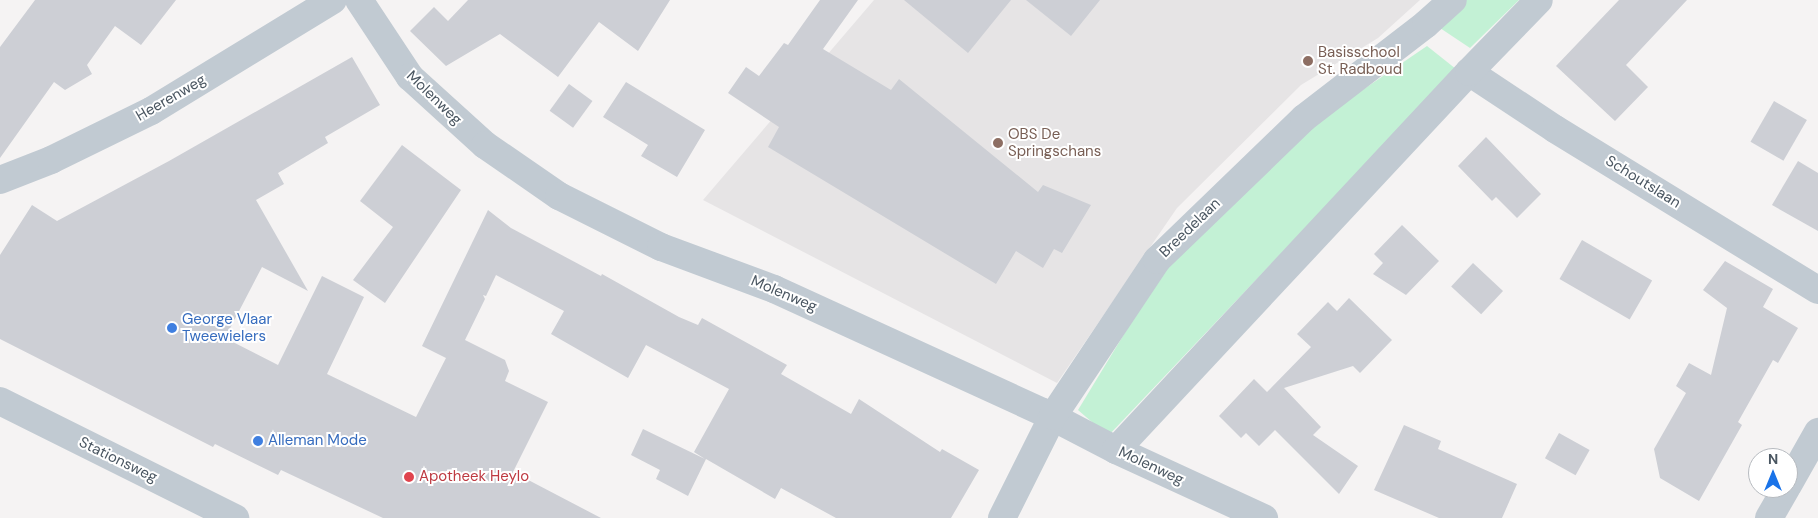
<!DOCTYPE html>
<html>
<head>
<meta charset="utf-8">
<style>
  body { margin:0 }
  #map { position:relative; width:1818px; height:518px; overflow:hidden; background:#f5f3f3; font-family:"DM Sans",sans-serif }
  div>[style] { position:absolute }
  .education>* { inset:0; background:#e6e4e5 }
  .green>* { inset:0; background:#c3f1d5 }
  .building>* { inset:0; background:#cdcfd5; transform-origin:0 0 }
  .minor>* { height:28px; margin:-14px; padding:0 14px; transform-origin:14px; border-radius:14px; background:#c1cad2 }
  .dots>* { width:14px; height:14px; translate:-50% -50%; box-sizing:border-box; border:2px solid #fff; border-radius:50% }
  span { translate:-50% -50%; white-space:nowrap; text-align:center; line-height:1.15; -webkit-text-stroke:4px #fff; paint-order:stroke }
  .education-label { font-size:15px; color:#785e54 }
  .left { translate:0 -50%; text-align:left }
  .street-label { font-size:15px; color:#4a5661 }
  .shop-label { font-size:15px; color:#366cbe }
  .health-label { font-size:15px; color:#be3a42 }
  .north { position:absolute; left:1748px; top:448px; width:50px; height:50px; box-sizing:border-box; background:#fff; border:1px solid #b7bbc0; border-radius:50%; rotate:0deg; font-size:14px; font-weight:700; line-height:20px; text-align:center; color:#4a5661 }
  .north::after { content:''; display:block; margin:auto; width:18px; height:22px; background:#1a73e8; clip-path:polygon(50% 0,100% 100%,50% 72%,0 100%) }
</style>
</head>
<body>
<div id="map">
  <div class="education">
    <i style="clip-path:polygon(874px 0,1420px 0,1378px 38px,1301px 85px,1177px 208px,1057px 383px,703px 200px)"></i>
  </div>
  <div class="green">
    <i style="clip-path:polygon(1463px 0,1519px 0,1470px 48px,1437px 26px)"></i>
    <i style="clip-path:polygon(1427px 46px,1456px 69px,1108px 436px,1078px 410px,1166px 265px,1320px 119px)"></i>
  </div>
  <div class="building">
    <i style="clip-path:polygon(35px 0,176px 0,141px 45px,115px 26px,87px 65px,92px 74px,65px 90px,54px 82px,0 158px,0 47px)"></i>
    <i style="clip-path:polygon(468px 0,670px 0,638px 51px,599px 22px,558px 77px,500px 34px,446px 66px,410px 31px,434px 7px,448px 21px)"></i>
    <i style="clip-path:polygon(820px 0,858px 0,823px 49px,891px 90px,899px 79px,1038px 192px,1043px 185px,1091px 205px,1062px 253px,1054px 249px,1043px 268px,1016px 251px,996px 284px,768px 147px,779px 127px,728px 93px,746px 67px,759px 76px,784px 43px,788px 45px)"></i>
    <i style="clip-path:polygon(904px 0,1011px 0,968px 53px)"></i>
    <i style="clip-path:polygon(1026px 0,1100px 0,1071px 36px)"></i>
    <i style="clip-path:polygon(1619px 0,1687px 0,1626px 65px,1648px 87px,1615px 121px,1556px 66px)"></i>
    <i style="clip-path:polygon(352px 57px,380px 105px,325px 137px,328px 143px,278px 173px,284px 184px,256px 200px,308px 291px,262px 267px,225px 338px,278px 365px,322px 276px,364px 297px,327px 374px,416px 417px,446px 358px,422px 346px,488px 210px,511px 228px,601px 276px,602px 274px,679px 317px,698px 325px,702px 318px,787px 365px,781px 374px,851px 414px,859px 399px,940px 452px,942px 449px,979px 470px,951px 518px,836px 518px,781px 488px,775px 499px,706px 459px,688px 496px,656px 479px,660px 470px,631px 455px,643px 429px,705px 459px,694px 452px,729px 389px,646px 345px,628px 378px,551px 334px,564px 311px,496px 275px,486px 296px,483px 295px,485px 299px,465px 340px,505px 360px,509px 371px,505px 381px,548px 402px,513px 472px,601px 518px,383px 518px,281px 470px,278px 475px,215px 444px,213px 447px,0 339px,0 255px,32px 205px,57px 221px,169px 161px)"></i>
    <i style="clip-path:polygon(626px 82px,705px 130px,677px 177px,641px 156px,648px 145px,603px 117px)"></i>
    <i style="left:569px;top:84px;width:29px;height:33px;rotate:36deg"></i>
    <i style="left:1774px;top:101px;width:38px;height:47px;rotate:30deg"></i>
    <i style="clip-path:polygon(1486px 137px,1541px 194px,1517px 218px,1496px 197px,1492px 201px,1458px 166px)"></i>
    <i style="clip-path:polygon(402px 145px,461px 190px,385px 303px,353px 280px,393px 227px,360px 201px)"></i>
    <i style="clip-path:polygon(1798px 161px,1818px 173px,1818px 231px,1772px 205px)"></i>
    <i style="clip-path:polygon(1402px 225px,1439px 261px,1406px 295px,1373px 274px,1383px 263px,1374px 254px)"></i>
    <i style="left:1582px;top:240px;width:81px;height:45px;rotate:30deg"></i>
    <i style="clip-path:polygon(1725px 261px,1773px 289px,1763px 307px,1798px 328px,1778px 363px,1773px 360px,1738px 422px,1742px 425px,1699px 501px,1660px 478px,1654px 449px,1686px 393px,1676px 386px,1689px 363px,1711px 375px,1727px 308px,1703px 290px)"></i>
    <i style="left:1473px;top:263px;width:41px;height:32px;rotate:43deg"></i>
    <i style="clip-path:polygon(1349px 298px,1392px 340px,1360px 373px,1353px 366px,1284px 388px,1321px 427px,1313px 435px,1358px 466px,1339px 494px,1275px 430px,1259px 446px,1246px 433px,1241px 438px,1219px 416px,1254px 379px,1267px 392px,1311px 347px,1297px 334px,1328px 302px,1337px 311px)"></i>
    <i style="clip-path:polygon(1404px 425px,1441px 441px,1438px 449px,1517px 484px,1502px 518px,1439px 518px,1374px 490px)"></i>
    <i style="left:1559px;top:433px;width:35px;height:29px;rotate:29deg"></i>
  </div>
  <div class="minor">
    <i style="left:359px;top:0;width:92px;rotate:56.5deg"></i>
    <i style="left:410px;top:77px;width:101px;rotate:42.2deg"></i>
    <i style="left:485px;top:145px;width:90px;rotate:34.6deg"></i>
    <i style="left:559px;top:196px;width:114px;rotate:26.6deg"></i>
    <i style="left:661px;top:247px;width:121px;rotate:20.4deg"></i>
    <i style="left:774px;top:289px;width:296px;rotate:24.6deg"></i>
    <i style="left:1043px;top:412px;width:82px;rotate:27.5deg"></i>
    <i style="left:1116px;top:450px;width:163px;rotate:24.7deg"></i>
    <i style="left:1469px;top:72px;width:103px;rotate:33.5deg"></i>
    <i style="left:1555px;top:129px;width:308px;rotate:31.5deg"></i>
    <i style="left:0;top:180px;width:55px;rotate:-21.4deg"></i>
    <i style="left:51px;top:160px;width:111px;rotate:-26.1deg"></i>
    <i style="left:151px;top:111px;width:213px;rotate:-31.4deg"></i>
    <i style="left:0;top:401px;width:263px;rotate:26.5deg"></i>
    <i style="left:1116px;top:450px;width:517px;rotate:-46.96deg"></i>
    <i style="left:1469px;top:72px;width:100px;rotate:-45.8deg"></i>
    <i style="left:1788px;top:485px;width:61px;rotate:-60.5deg"></i>
    <i style="left:1002px;top:518px;width:114px;rotate:-63.4deg"></i>
    <i style="left:1053px;top:416px;width:187px;rotate:-56.3deg"></i>
    <i style="left:1157px;top:260px;width:204px;rotate:-44deg"></i>
    <i style="left:1304px;top:118px;width:154px;rotate:-37.6deg"></i>
    <i style="left:1426px;top:24px;width:36px;rotate:-42deg"></i>
    <i style="left:1769px;top:518px;width:34px;rotate:-60deg"></i>
  </div>
  <div class="dots">
    <i style="left:1308px;top:61px;background:#8d6e63"></i>
    <i style="left:998px;top:143px;background:#8d6e63"></i>
    <i style="left:172px;top:328px;background:#3f7fe0"></i>
    <i style="left:258px;top:441px;background:#3f7fe0"></i>
    <i style="left:409px;top:477px;background:#e0444e"></i>
  </div>
  <div class="education-label">
    <span class="left" style="left:1318px;top:61px">Basisschool<br>St. Radboud</span>
    <span class="left" style="left:1008px;top:143px">OBS De<br>Springschans</span>
  </div>
  <div class="street-label">
    <span style="left:171px;top:98px;rotate:-30deg">Heerenweg</span>
    <span style="left:434px;top:98px;rotate:44deg">Molenweg</span>
    <span style="left:1643px;top:182px;rotate:32deg">Schoutslaan</span>
    <span style="left:1190px;top:228px;rotate:-44deg">Breedelaan</span>
    <span style="left:784px;top:294px;rotate:23deg">Molenweg</span>
    <span style="left:118px;top:460px;rotate:26deg">Stationsweg</span>
    <span style="left:1151px;top:466px;rotate:25deg">Molenweg</span>
  </div>
  <div class="shop-label">
    <span class="left" style="left:182px;top:328px">George Vlaar<br>Tweewielers</span>
    <span class="left" style="left:268px;top:441px">Alleman Mode</span>
  </div>
  <div class="health-label">
    <span class="left" style="left:419px;top:477px">Apotheek Heylo</span>
  </div>
  <div class="north">N</div>
</div>
</body>
</html>
